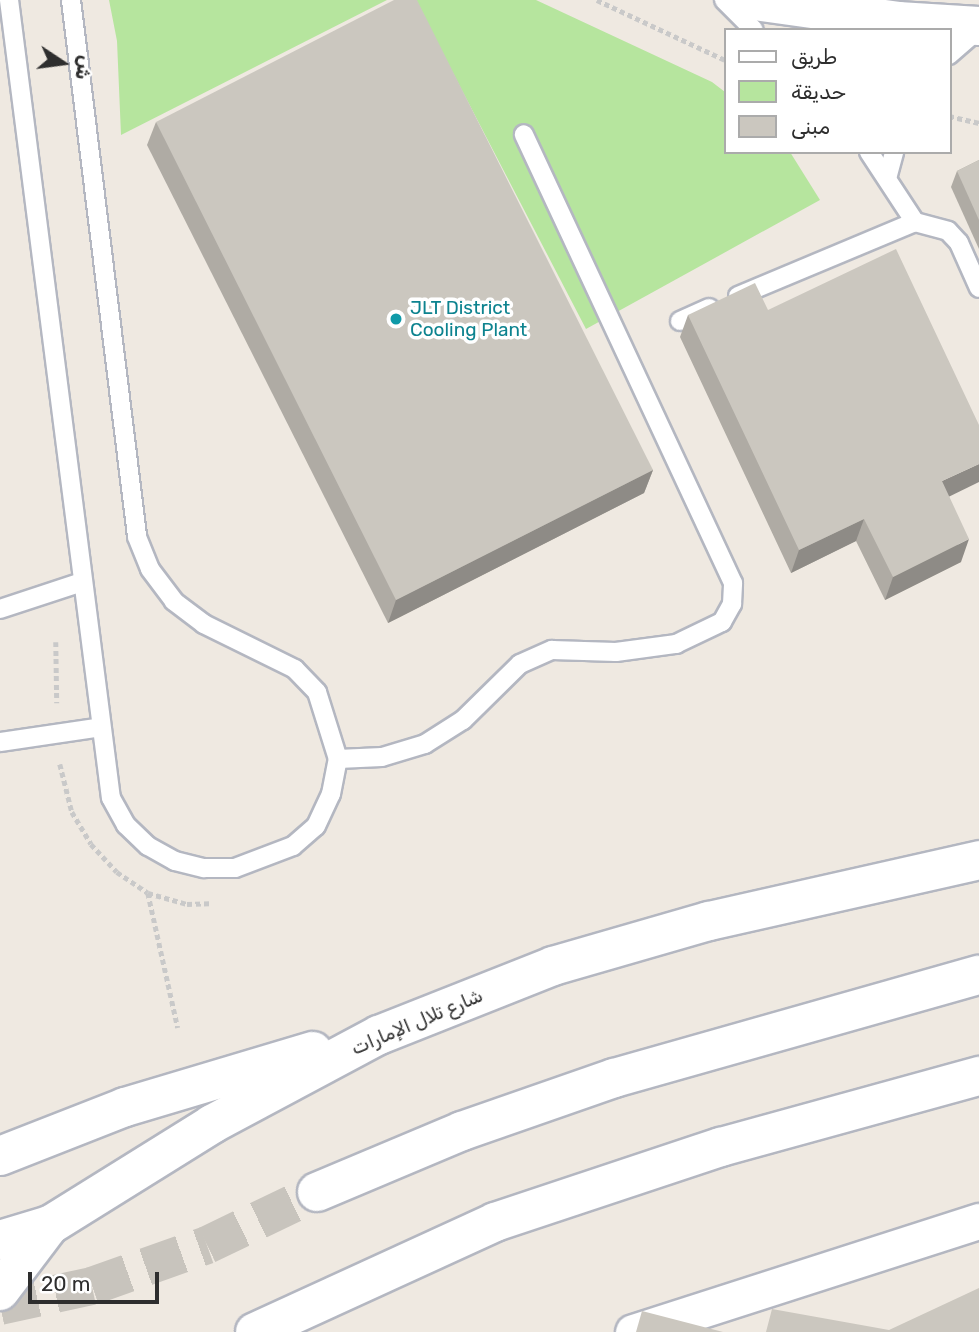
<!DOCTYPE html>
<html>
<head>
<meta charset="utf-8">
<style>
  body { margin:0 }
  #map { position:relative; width:979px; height:1332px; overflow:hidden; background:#efe9e1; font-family:Rubik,"Noto Naskh Arabic",sans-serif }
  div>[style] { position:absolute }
  .green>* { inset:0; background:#b6e59e }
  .secondary-tunnel>* { height:38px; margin-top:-19px; transform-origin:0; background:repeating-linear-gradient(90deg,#c8c4bd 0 38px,transparent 0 57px) }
  .path>* { height:4.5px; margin-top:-2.25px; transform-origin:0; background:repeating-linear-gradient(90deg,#c9c9c9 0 5px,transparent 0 8.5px) }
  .roads { filter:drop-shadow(2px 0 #b4b7c1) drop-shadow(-2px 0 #b4b7c1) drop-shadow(0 2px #b4b7c1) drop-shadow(0 -2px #b4b7c1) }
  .lane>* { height:18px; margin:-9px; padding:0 9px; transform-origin:9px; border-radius:9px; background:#fff }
  .street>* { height:35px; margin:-17.5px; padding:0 17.5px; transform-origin:17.5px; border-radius:17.5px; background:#fff }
  .secondary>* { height:38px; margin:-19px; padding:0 19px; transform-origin:19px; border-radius:19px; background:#fff }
  .wall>* { inset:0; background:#afaba4 }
  .shaded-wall>* { inset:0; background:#8e8b86 }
  .building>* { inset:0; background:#cbc7bf }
  .dots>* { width:19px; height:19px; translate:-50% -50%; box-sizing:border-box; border:4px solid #fff; border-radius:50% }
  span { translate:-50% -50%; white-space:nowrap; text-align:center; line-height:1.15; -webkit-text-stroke:7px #fff; paint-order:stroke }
  .culture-label { font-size:19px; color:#0d838f }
  .left { translate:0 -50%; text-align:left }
  .street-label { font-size:19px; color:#2e2e2e }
  .legend { position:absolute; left:724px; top:28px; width:228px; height:126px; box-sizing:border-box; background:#fff; border:2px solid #ababab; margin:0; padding:9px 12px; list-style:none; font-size:21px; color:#2e2e2e }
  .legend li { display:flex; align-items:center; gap:14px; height:35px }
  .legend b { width:35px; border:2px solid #ababab }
  .north { position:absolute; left:28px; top:28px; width:70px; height:70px; -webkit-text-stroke:5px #fff; paint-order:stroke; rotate:103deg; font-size:19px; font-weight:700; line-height:28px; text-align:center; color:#2e2e2e }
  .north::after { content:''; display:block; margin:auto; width:24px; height:32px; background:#2e2e2e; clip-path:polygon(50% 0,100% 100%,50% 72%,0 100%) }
  .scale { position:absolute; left:28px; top:1272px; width:131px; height:32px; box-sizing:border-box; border:4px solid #2e2e2e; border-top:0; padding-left:9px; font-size:21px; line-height:24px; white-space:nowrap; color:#2e2e2e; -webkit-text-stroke:5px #fff; paint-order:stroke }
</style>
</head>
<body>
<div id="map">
  <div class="green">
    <i style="clip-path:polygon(109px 0,387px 0,121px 135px,117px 41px)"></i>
    <i style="clip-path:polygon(415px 0,536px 0,712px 82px,725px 92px,725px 152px,790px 152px,820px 200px,586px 329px)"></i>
  </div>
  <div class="secondary-tunnel">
    <i style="left:0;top:1306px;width:94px;rotate:-12.3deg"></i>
    <i style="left:92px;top:1286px;width:122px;rotate:-19.6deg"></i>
    <i style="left:207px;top:1245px;width:122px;rotate:-25.7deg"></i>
  </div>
  <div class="path">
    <i style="left:597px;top:0;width:141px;rotate:25.1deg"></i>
    <i style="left:949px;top:116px;width:31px;rotate:13deg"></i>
    <i style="left:56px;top:642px;width:61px;rotate:89.1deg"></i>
    <i style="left:60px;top:764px;width:49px;rotate:76deg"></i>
    <i style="left:72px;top:812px;width:37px;rotate:59deg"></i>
    <i style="left:91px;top:844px;width:38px;rotate:47deg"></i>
    <i style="left:117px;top:872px;width:37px;rotate:34deg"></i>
    <i style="left:148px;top:893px;width:41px;rotate:15.8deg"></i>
    <i style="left:187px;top:904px;width:23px;rotate:-2deg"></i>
    <i style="left:148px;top:893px;width:138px;rotate:77.5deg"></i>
  </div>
  <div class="roads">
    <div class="lane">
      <i style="left:9px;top:0;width:804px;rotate:82.72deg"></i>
      <i style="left:111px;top:798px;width:31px;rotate:61deg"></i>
      <i style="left:126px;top:825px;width:30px;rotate:44deg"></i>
      <i style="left:148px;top:846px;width:31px;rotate:29deg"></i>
      <i style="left:175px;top:861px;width:30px;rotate:14deg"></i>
      <i style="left:204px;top:868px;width:31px"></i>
      <i style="left:235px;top:868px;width:62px;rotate:-20.8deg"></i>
      <i style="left:293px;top:846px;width:30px;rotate:-41deg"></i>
      <i style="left:316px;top:826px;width:35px;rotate:-65deg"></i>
      <i style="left:331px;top:794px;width:36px;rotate:-79deg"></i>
      <i style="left:338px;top:759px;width:70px;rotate:-107.4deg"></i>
      <i style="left:317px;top:692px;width:32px;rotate:-134deg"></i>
      <i style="left:295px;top:669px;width:102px;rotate:-153.7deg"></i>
      <i style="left:204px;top:624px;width:38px;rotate:-143deg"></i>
      <i style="left:174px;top:601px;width:40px;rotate:-127deg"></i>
      <i style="left:150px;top:569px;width:35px;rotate:-112deg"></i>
      <i style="left:137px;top:536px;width:540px;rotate:-97.02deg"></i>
      <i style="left:724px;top:0;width:42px;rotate:45deg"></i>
      <i style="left:949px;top:55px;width:40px;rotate:-41deg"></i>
      <i style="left:869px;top:152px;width:84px;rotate:56.7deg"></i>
      <i style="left:888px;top:175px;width:24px;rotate:-75deg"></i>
      <i style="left:738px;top:296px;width:192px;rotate:-22.7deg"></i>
      <i style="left:915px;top:222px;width:34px;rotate:15deg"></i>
      <i style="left:948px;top:231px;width:16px;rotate:47deg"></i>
      <i style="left:959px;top:243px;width:49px;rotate:66deg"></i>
      <i style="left:680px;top:321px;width:32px;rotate:-24deg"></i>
      <i style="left:0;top:609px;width:86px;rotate:-18.2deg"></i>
      <i style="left:0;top:742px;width:102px;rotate:-8.4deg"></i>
      <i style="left:338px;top:759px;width:44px;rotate:-2.6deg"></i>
      <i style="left:382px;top:757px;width:45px;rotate:-16.8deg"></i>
      <i style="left:425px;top:744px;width:45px;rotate:-32.3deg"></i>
      <i style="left:463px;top:720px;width:80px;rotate:-44.5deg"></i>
      <i style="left:520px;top:664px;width:35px;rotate:-24deg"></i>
      <i style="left:552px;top:650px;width:64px;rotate:1.8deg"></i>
      <i style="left:616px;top:652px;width:61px;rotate:-7.6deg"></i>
      <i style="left:676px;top:644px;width:51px;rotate:-25.6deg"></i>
      <i style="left:722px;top:622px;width:21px;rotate:-61deg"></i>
      <i style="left:732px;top:604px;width:21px;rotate:-87deg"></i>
      <i style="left:733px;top:583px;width:495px;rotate:-115deg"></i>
    </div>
    <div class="street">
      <i style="left:633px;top:1332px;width:363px;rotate:-17.8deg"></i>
    </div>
    <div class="secondary">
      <i style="left:747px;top:0;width:152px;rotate:7.9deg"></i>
      <i style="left:898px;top:21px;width:81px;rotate:3.5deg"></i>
      <i style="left:0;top:1156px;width:134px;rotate:-21.4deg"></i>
      <i style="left:125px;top:1107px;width:196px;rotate:-16.6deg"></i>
      <i style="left:317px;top:1192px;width:157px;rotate:-22.8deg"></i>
      <i style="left:462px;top:1131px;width:161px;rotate:-19.2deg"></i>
      <i style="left:614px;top:1078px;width:379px;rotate:-15.8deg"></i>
      <i style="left:0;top:1240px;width:52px;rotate:-16.7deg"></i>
      <i style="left:50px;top:1225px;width:191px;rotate:-31.9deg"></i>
      <i style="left:212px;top:1124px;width:189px;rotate:-28.1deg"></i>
      <i style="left:379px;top:1035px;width:187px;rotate:-21.6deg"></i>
      <i style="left:553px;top:966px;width:162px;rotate:-16.1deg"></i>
      <i style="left:709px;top:921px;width:277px;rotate:-12.7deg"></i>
      <i style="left:0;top:1291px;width:83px;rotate:-52.9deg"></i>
      <i style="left:255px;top:1332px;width:264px;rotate:-24.6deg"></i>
      <i style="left:495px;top:1222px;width:238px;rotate:-18.4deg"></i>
      <i style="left:721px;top:1147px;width:268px;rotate:-15.4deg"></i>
    </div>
  </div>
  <div class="wall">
    <i style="clip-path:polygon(156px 122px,653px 470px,644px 493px,388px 623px,147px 145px)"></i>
    <i style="clip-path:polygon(979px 160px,979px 249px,951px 187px,957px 171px)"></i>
    <i style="clip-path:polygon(768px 310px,949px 497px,961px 562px,885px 600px,856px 541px,791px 573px,680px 337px,688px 315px)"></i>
  </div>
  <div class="shaded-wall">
    <i style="clip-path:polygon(979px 464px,979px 482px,934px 504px,942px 481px)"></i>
    <i style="clip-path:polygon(653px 470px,644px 493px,388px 623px,396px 600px)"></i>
    <i style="clip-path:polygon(864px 519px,856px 541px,791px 573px,799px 550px)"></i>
    <i style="clip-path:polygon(969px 539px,961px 562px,885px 600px,893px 577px)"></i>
  </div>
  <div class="building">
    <i style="clip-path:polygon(394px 0,417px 0,653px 470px,396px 600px,156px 122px)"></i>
    <i style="clip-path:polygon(979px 160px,979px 220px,957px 171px)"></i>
    <i style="clip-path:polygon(896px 249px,979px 425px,979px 464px,942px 481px,969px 539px,893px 577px,864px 519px,799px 550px,688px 315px,755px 283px,768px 310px)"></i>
    <i style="clip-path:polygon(979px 1288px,979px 1332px,766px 1332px,772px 1309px,889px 1330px)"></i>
    <i style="clip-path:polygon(642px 1311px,723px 1332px,636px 1332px)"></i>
  </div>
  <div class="dots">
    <i style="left:396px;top:319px;background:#0f9aa8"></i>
  </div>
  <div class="culture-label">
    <span class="left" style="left:410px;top:319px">JLT District<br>Cooling Plant</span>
  </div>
  <div class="street-label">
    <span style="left:417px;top:1022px;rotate:-23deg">شارع تلال الإمارات</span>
  </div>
  <ul class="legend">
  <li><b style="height:9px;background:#fff"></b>طريق</li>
  <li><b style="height:19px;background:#b6e59e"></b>حديقة</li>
  <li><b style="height:19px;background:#cbc7bf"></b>مبنى</li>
  </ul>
  <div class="north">ش</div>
  <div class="scale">20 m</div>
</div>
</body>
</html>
